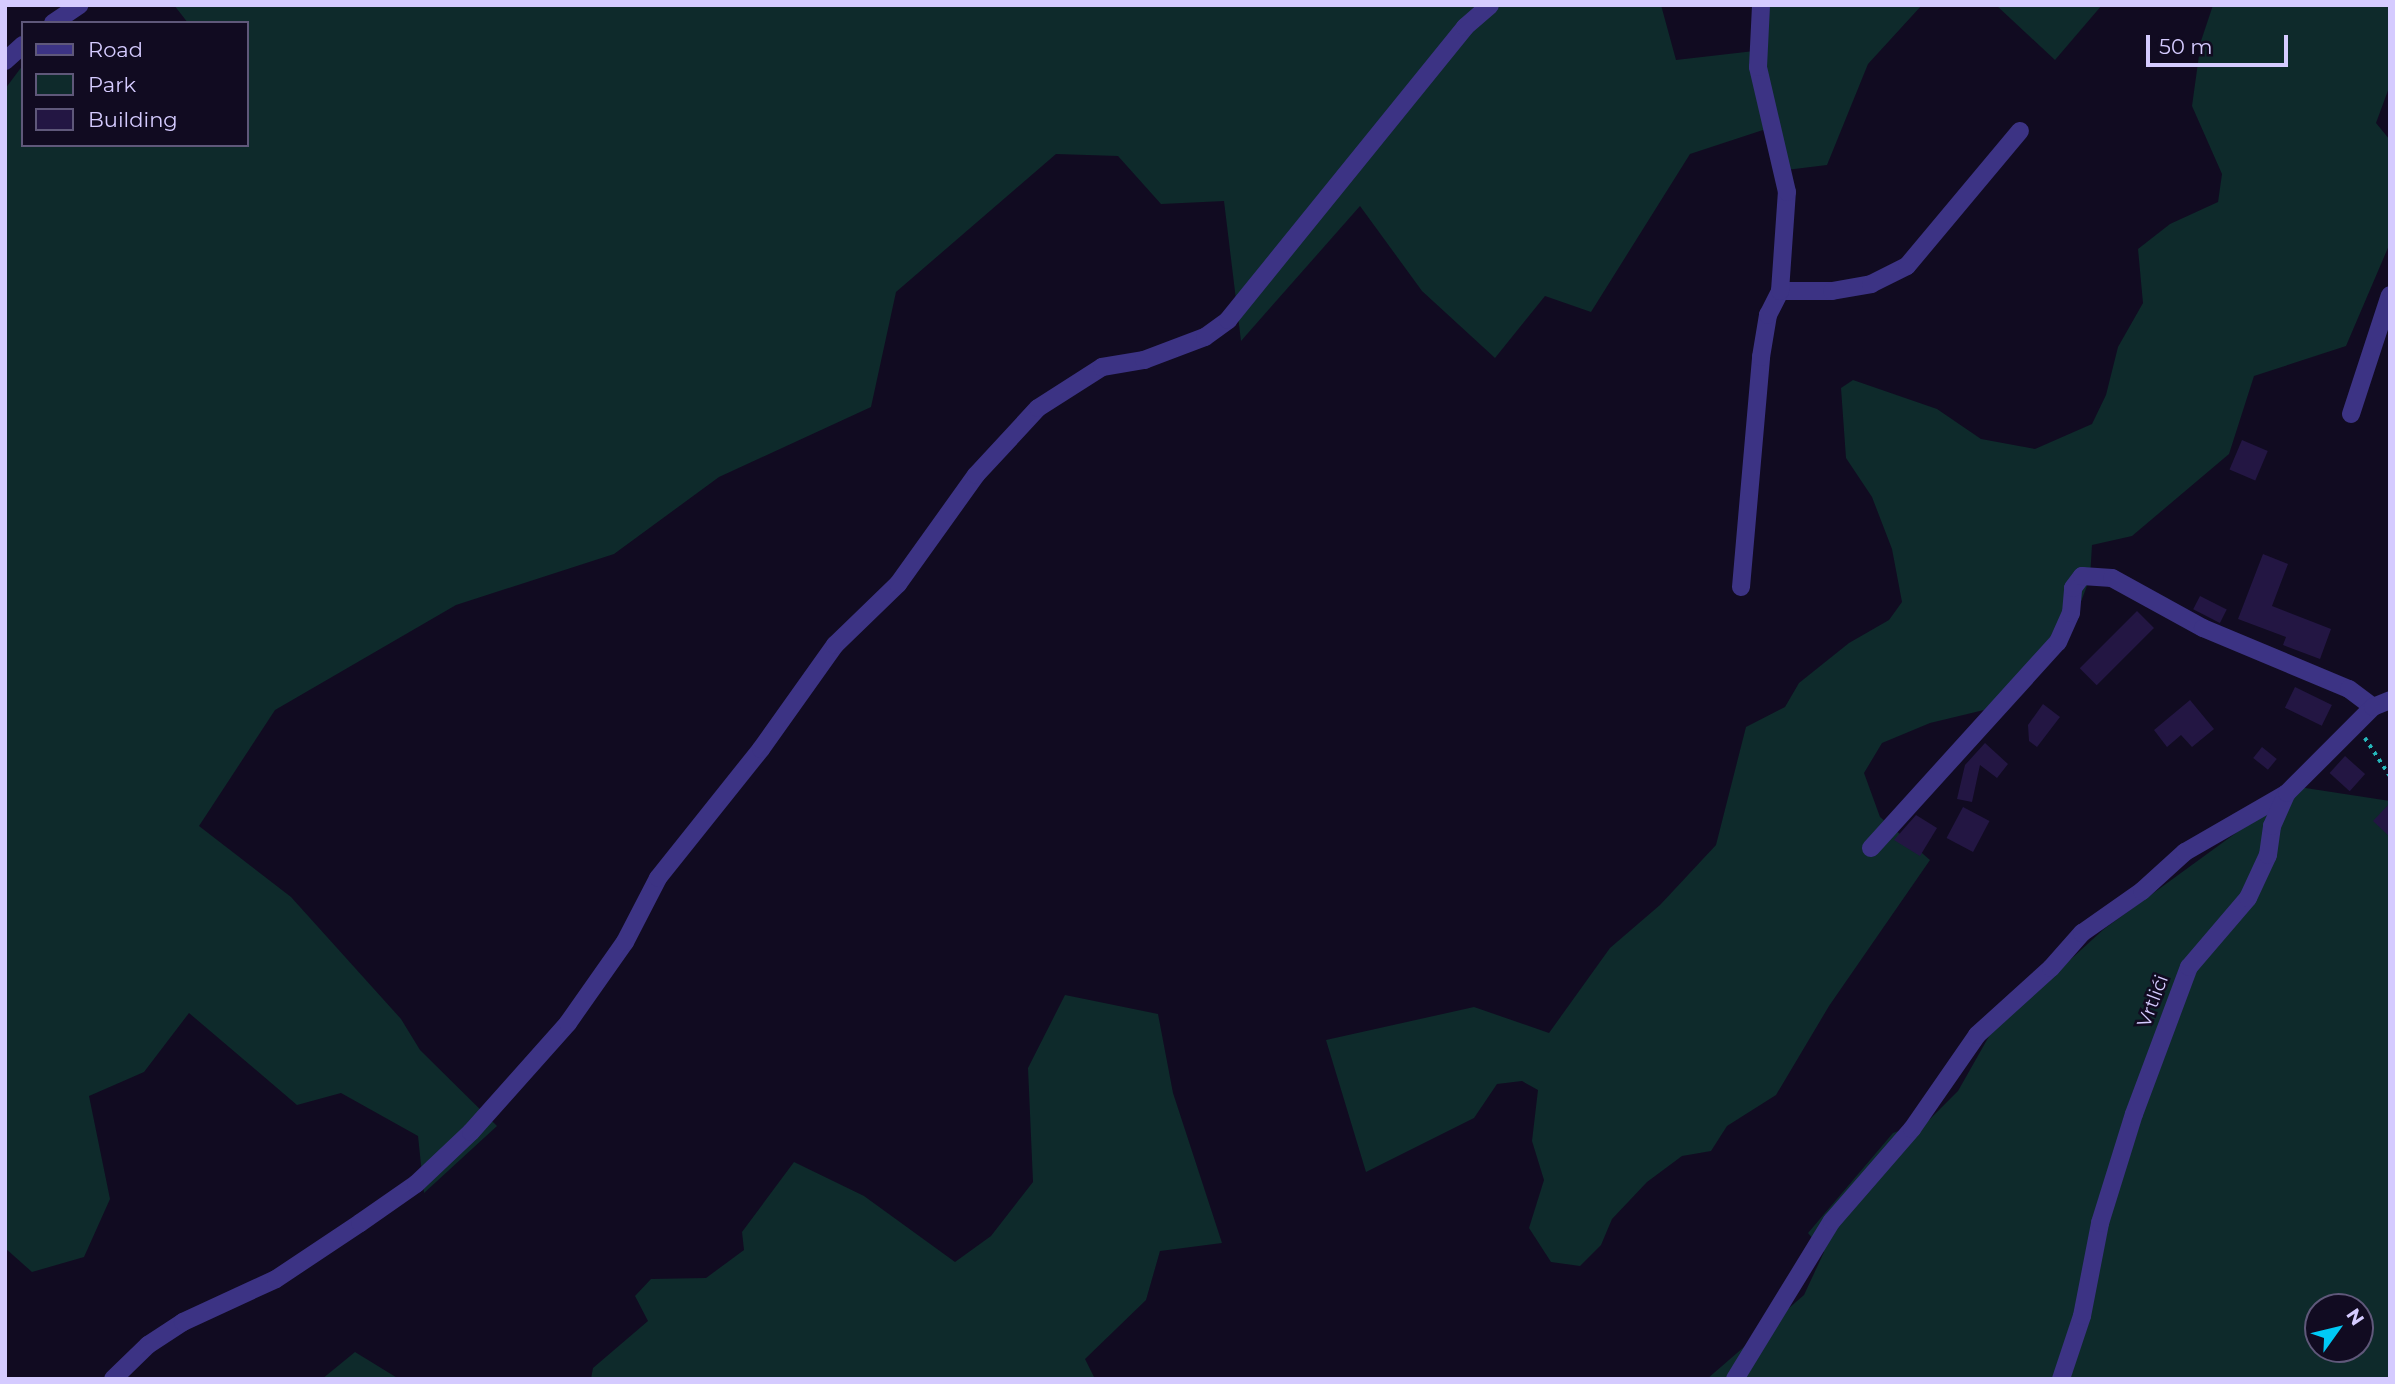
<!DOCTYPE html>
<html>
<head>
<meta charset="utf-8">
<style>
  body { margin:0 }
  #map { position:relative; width:2395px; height:1384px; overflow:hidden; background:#110b21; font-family:Montserrat,sans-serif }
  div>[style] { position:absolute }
  .green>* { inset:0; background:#0e2a2b }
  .building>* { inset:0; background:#231643; transform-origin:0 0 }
  .path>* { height:3.5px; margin-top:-1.75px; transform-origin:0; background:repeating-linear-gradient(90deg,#25b7ba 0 3.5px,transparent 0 8.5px) }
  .minor>* { height:18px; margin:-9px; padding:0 9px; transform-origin:9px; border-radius:9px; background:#3c3384 }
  span { translate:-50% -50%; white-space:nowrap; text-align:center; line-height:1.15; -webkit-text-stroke:5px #110b21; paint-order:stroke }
  .street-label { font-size:19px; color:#d5cbff }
  .frame { position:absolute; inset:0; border:7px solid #d5cbff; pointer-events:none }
  .legend { position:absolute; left:21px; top:21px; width:228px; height:126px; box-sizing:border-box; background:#110b21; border:2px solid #5f587a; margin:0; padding:9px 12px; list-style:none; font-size:21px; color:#d5cbff }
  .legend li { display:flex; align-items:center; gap:14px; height:35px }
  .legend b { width:35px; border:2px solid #5f587a }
  .north { position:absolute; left:2304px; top:1293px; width:70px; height:70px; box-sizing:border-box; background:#110b21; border:2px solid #5f587a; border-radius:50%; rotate:56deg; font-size:19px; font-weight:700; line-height:28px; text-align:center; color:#d5cbff }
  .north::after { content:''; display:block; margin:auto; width:24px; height:32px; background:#00caf6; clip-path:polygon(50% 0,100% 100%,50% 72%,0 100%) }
  .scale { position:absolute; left:2146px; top:35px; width:142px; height:32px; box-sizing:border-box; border:4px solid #d5cbff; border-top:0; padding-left:9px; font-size:21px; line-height:24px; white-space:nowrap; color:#d5cbff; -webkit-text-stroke:5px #110b21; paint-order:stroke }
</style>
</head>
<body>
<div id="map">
  <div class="green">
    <i style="clip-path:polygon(174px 5px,1661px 5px,1676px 60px,1763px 50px,1767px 5px,1922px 5px,1868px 64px,1827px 165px,1786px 170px,1763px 130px,1690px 154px,1591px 312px,1545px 296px,1495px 358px,1422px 291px,1360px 206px,1241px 341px,1224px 201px,1161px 204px,1118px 156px,1056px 154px,896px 292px,871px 407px,719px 477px,614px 554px,456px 605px,275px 710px,199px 826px,291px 897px,401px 1019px,420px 1050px,497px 1126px,424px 1193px,418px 1136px,341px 1093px,297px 1105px,189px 1013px,144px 1072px,89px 1096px,110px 1199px,84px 1257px,32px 1272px,5px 1248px,5px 89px,23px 65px,23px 145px,247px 145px,247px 23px,188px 23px)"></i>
    <i style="clip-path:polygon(1996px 5px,2102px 5px,2055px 60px)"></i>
    <i style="clip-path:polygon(2213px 5px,2390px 5px,2390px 85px,2376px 123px,2390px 140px,2390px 243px,2346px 346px,2254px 376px,2229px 454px,2132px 536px,2092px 545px,2090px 578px,2074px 620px,1984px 710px,1930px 723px,1882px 743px,1864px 773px,1880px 817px,1930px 860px,1829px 1006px,1776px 1095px,1727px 1126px,1711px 1151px,1682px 1156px,1647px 1182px,1612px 1219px,1601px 1245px,1580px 1266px,1551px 1262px,1529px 1228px,1544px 1180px,1532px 1141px,1538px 1090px,1522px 1081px,1497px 1084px,1474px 1118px,1366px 1172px,1326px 1040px,1474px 1007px,1549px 1033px,1610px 948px,1660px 905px,1716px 845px,1746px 727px,1785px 707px,1799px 683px,1849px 643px,1889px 620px,1902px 602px,1892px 549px,1872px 497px,1846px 458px,1841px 388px,1853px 380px,1937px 409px,1981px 439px,2035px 449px,2092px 424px,2106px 395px,2118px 347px,2143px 303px,2138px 249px,2170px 224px,2218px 202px,2222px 174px,2192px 106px,2201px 41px)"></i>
    <i style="clip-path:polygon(evenodd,2299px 787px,2390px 801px,2390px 1379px,1707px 1379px,1804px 1295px,1824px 1252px,1808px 1233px,1893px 1133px,1929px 1120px,1958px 1091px,1992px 1031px,2104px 929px,2299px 787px,2318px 1307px,2360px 1307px,2360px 1349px,2318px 1349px,2318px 1307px)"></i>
    <i style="clip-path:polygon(1065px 995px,1158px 1014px,1173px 1093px,1222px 1243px,1160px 1251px,1146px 1300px,1085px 1359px,1095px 1379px,591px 1379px,593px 1368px,648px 1321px,635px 1296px,651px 1279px,706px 1278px,744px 1250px,742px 1232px,794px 1162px,864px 1196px,955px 1262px,991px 1236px,1033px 1182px,1028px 1068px)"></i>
    <i style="clip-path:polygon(355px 1352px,399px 1379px,322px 1379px)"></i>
  </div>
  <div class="building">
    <i style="left:2242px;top:440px;width:28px;height:32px;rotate:23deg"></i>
    <i style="clip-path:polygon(2263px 554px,2288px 564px,2272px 606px,2331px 629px,2320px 659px,2283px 645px,2286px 637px,2238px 619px)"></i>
    <i style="left:2200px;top:596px;width:30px;height:15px;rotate:27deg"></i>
    <i style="left:2137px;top:611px;width:24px;height:81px;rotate:45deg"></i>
    <i style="left:2295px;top:687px;width:41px;height:23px;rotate:26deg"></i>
    <i style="clip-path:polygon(2190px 700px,2214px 729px,2192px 747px,2181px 735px,2167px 747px,2154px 730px)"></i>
    <i style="clip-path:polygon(2043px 704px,2060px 717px,2037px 747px,2029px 741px,2028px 725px)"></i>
    <i style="clip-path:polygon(1985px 743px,2008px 764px,1997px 778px,1980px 765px,1972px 802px,1957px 799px,1965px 765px)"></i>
    <i style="left:2262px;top:747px;width:19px;height:14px;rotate:39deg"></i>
    <i style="left:2345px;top:756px;width:27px;height:23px;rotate:42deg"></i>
    <i style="clip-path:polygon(2390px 803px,2390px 837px,2373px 821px)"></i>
    <i style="left:1963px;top:807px;width:30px;height:35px;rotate:28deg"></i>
    <i style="clip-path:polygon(1916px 815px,1937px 828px,1920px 856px,1894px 840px)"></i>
  </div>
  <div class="path">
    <i style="left:2365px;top:738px;width:45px;rotate:56.7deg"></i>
  </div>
  <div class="minor">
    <i style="left:53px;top:23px;width:32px;rotate:-34deg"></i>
    <i style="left:5px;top:61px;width:24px;rotate:-42deg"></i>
    <i style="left:1780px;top:291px;width:52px"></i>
    <i style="left:1832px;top:291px;width:40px;rotate:-10deg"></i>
    <i style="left:1871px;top:284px;width:40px;rotate:-26.6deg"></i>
    <i style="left:1907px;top:266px;width:176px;rotate:-50.1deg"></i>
    <i style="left:2351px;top:414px;width:125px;rotate:-71.9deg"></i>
    <i style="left:1741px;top:587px;width:231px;rotate:-85deg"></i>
    <i style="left:1761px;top:357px;width:43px;rotate:-80.5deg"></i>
    <i style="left:1768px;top:315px;width:27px;rotate:-63deg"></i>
    <i style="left:1780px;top:291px;width:99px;rotate:-86deg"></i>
    <i style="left:1787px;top:192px;width:128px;rotate:-103.1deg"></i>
    <i style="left:1758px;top:67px;width:62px;rotate:-87.2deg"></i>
    <i style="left:1871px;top:848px;width:278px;rotate:-47.8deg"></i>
    <i style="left:2058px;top:642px;width:32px;rotate:-66deg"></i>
    <i style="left:2071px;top:613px;width:25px;rotate:-85deg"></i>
    <i style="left:2073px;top:588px;width:15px;rotate:-53deg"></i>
    <i style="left:2082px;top:576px;width:30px;rotate:4deg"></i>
    <i style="left:2112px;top:578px;width:104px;rotate:28.8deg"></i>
    <i style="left:2203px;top:628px;width:158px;rotate:22.7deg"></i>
    <i style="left:2349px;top:689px;width:30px;rotate:37deg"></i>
    <i style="left:113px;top:1379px;width:49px;rotate:-44.2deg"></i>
    <i style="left:148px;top:1345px;width:42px;rotate:-33.3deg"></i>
    <i style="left:183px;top:1322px;width:102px;rotate:-24.8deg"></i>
    <i style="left:276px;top:1279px;width:101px;rotate:-33.7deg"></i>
    <i style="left:360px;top:1223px;width:68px;rotate:-34.9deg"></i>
    <i style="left:416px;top:1184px;width:76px;rotate:-43.4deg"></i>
    <i style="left:471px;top:1132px;width:146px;rotate:-48.3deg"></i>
    <i style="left:568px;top:1023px;width:99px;rotate:-54.9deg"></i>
    <i style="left:625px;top:942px;width:72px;rotate:-62.7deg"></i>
    <i style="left:658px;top:878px;width:165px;rotate:-51.4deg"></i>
    <i style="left:761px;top:749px;width:128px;rotate:-54.6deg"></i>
    <i style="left:835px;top:645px;width:88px;rotate:-44.1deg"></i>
    <i style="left:898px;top:584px;width:134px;rotate:-54.4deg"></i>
    <i style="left:976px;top:475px;width:91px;rotate:-47.2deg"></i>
    <i style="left:1038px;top:408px;width:76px;rotate:-32.6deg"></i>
    <i style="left:1102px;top:367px;width:43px;rotate:-9.5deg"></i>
    <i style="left:1144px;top:360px;width:65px;rotate:-20.7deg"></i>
    <i style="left:1205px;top:337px;width:29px;rotate:-36deg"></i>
    <i style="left:1228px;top:320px;width:377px;rotate:-51deg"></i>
    <i style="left:1465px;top:27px;width:33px;rotate:-41deg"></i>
    <i style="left:1735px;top:1379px;width:185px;rotate:-58.5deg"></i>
    <i style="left:1832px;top:1221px;width:122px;rotate:-49deg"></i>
    <i style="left:1912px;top:1129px;width:114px;rotate:-55.3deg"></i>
    <i style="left:1977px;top:1035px;width:100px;rotate:-42.2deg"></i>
    <i style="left:2051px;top:968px;width:47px;rotate:-48.5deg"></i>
    <i style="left:2082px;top:933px;width:73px;rotate:-35deg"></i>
    <i style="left:2142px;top:891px;width:58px;rotate:-42.2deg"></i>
    <i style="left:2185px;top:852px;width:118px;rotate:-30deg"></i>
    <i style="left:2061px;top:1379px;width:66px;rotate:-71.6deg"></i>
    <i style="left:2082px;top:1316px;width:95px;rotate:-79deg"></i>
    <i style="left:2100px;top:1223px;width:114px;rotate:-72.7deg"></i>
    <i style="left:2134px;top:1114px;width:157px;rotate:-69.5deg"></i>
    <i style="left:2189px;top:967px;width:91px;rotate:-49.5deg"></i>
    <i style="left:2248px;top:898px;width:47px;rotate:-65.1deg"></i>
    <i style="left:2268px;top:855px;width:29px;rotate:-82deg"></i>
    <i style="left:2272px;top:826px;width:36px;rotate:-66deg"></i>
    <i style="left:2287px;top:793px;width:122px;rotate:-45deg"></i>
    <i style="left:2373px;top:707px;width:18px;rotate:-22deg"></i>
  </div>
  <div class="street-label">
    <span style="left:2153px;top:1001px;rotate:-69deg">Vrtlići</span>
  </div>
  <div class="frame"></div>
  <ul class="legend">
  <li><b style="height:9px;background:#3c3384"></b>Road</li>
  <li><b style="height:19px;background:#0e2a2b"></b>Park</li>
  <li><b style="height:19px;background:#231643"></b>Building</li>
  </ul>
  <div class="north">N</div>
  <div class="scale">50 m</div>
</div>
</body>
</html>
